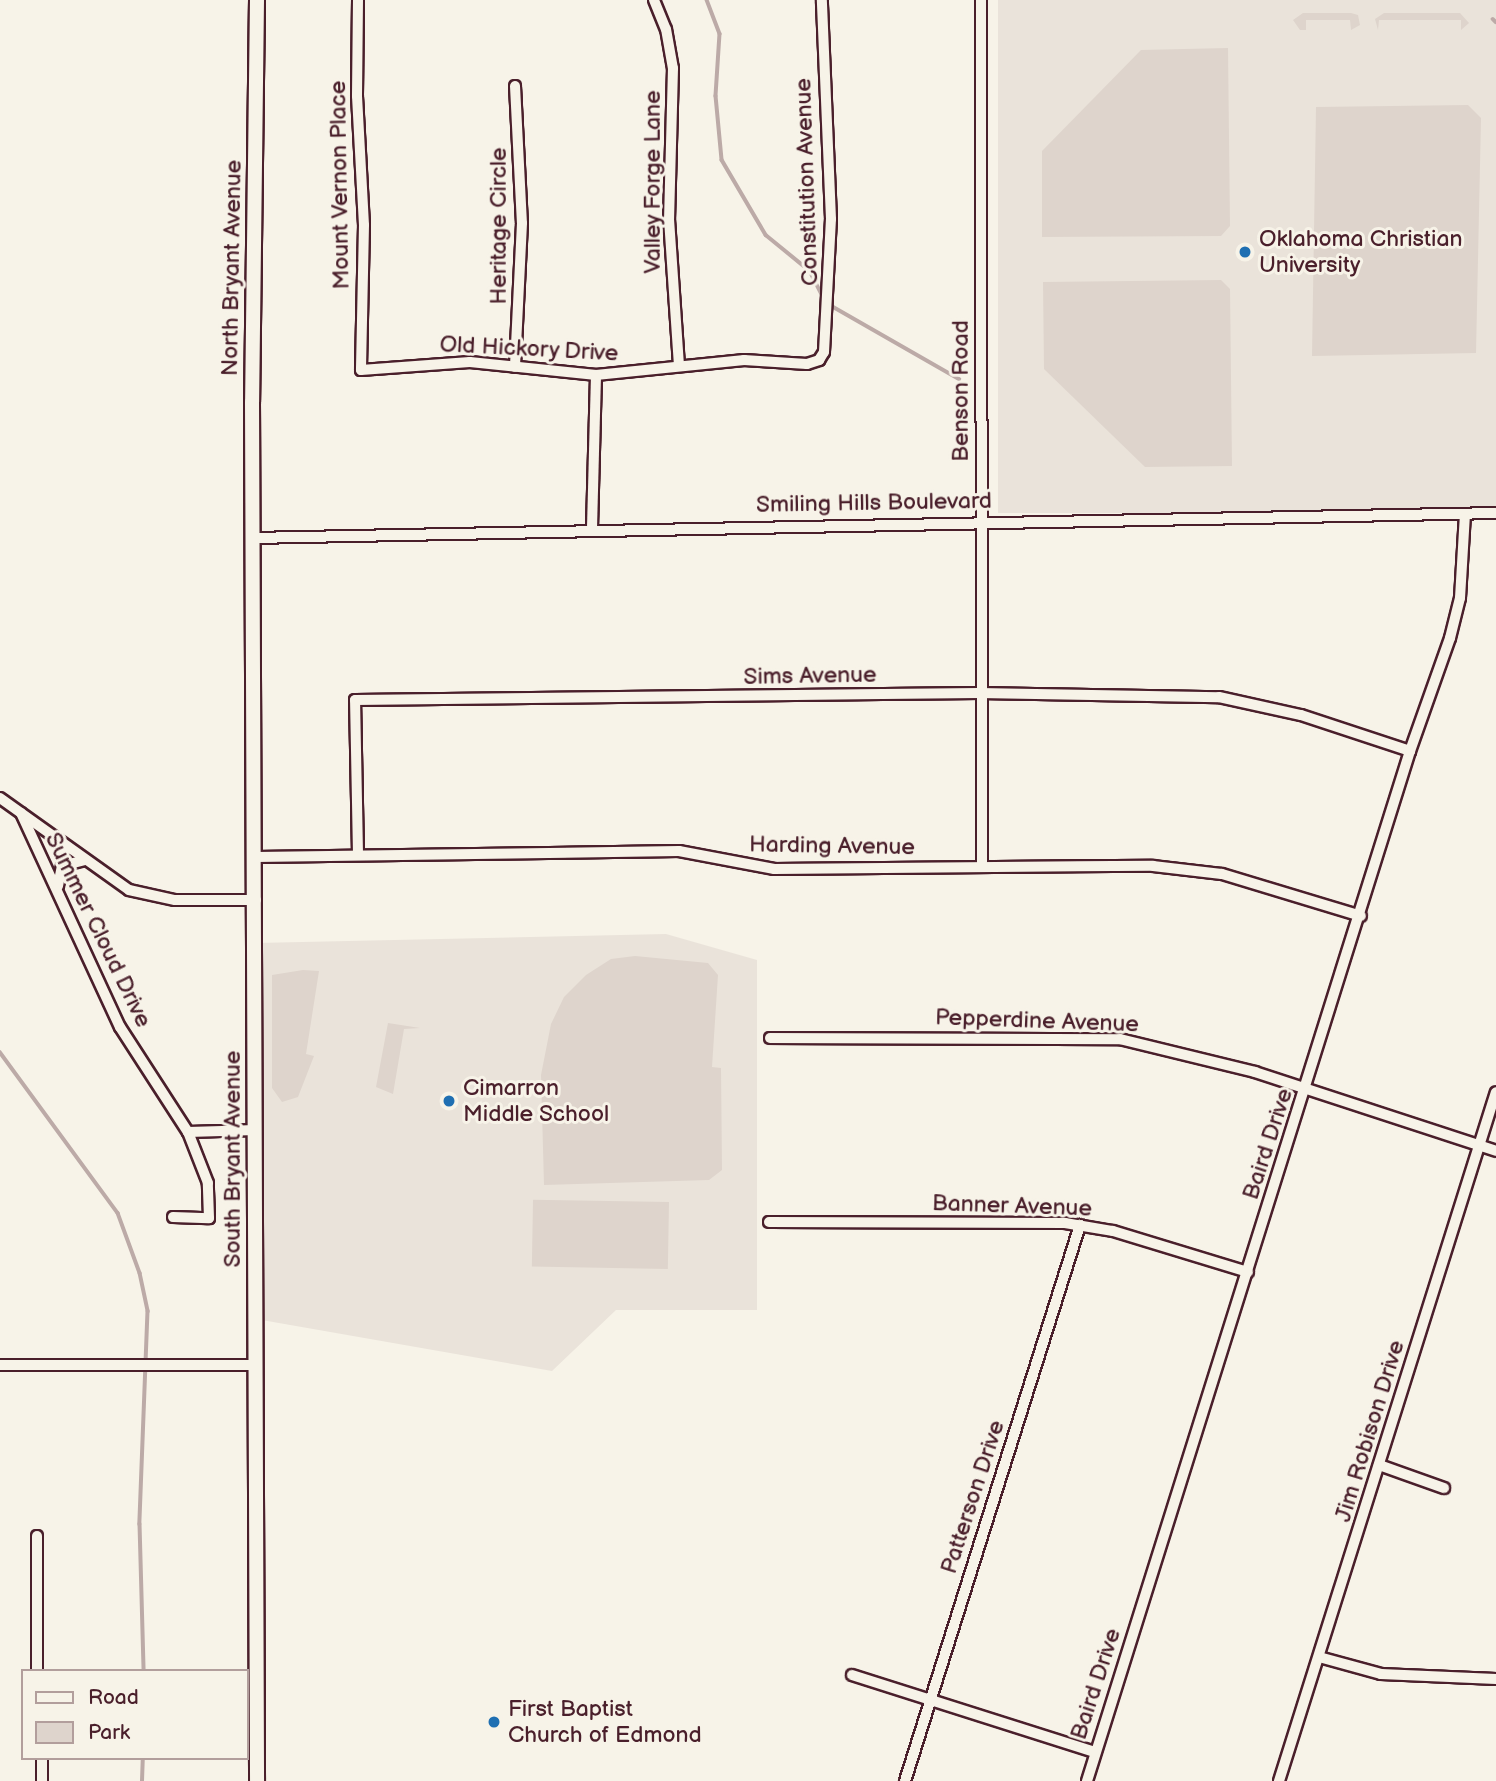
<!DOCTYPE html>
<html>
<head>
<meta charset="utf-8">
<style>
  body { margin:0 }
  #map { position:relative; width:1496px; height:1781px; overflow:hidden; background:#f7f3e8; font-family:"Balsamiq Sans",sans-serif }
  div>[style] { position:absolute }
  .built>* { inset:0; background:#eae3da; transform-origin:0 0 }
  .green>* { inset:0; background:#ded4cc; transform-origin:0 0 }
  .stream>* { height:3.5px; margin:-1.75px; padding:0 1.75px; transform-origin:1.75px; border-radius:1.75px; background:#bcaaa7 }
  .roads { filter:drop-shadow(2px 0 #4a1f2b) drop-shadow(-2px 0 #4a1f2b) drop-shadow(0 2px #4a1f2b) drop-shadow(0 -2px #4a1f2b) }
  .street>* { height:10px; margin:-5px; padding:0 5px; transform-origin:5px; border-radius:5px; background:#f7f3e8 }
  .secondary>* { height:14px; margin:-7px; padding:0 7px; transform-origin:7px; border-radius:7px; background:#f7f3e8 }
  .dots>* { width:19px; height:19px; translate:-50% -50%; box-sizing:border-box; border:4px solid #f7f3e8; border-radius:50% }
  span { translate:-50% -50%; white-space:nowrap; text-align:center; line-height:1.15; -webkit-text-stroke:6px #f7f3e8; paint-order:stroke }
  .street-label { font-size:23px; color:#4a1f2b }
  .poi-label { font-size:23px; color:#4a1f2b }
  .left { translate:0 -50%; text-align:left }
  .legend { position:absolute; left:21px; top:1669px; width:228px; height:91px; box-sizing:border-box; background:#f7f3e8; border:2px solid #b29e9c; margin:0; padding:9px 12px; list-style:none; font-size:21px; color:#4a1f2b }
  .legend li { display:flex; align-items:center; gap:14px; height:35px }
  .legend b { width:35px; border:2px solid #b29e9c }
</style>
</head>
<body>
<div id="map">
  <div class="built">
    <i style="left:998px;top:0;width:498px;height:513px"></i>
    <i style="clip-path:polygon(666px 934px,757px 960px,757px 1310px,616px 1310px,552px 1371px,256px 1319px,256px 943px)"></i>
  </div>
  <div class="green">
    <i style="clip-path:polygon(1303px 13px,1351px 13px,1358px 15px,1360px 25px,1351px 30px,1350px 20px,1306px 20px,1306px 30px,1300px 30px,1293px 20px)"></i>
    <i style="clip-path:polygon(1384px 13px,1460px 13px,1469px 23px,1461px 30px,1461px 20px,1379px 20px,1378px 30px,1375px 19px)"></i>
    <i style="clip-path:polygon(1228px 48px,1230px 226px,1221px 236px,1042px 237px,1042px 151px,1141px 50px)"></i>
    <i style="clip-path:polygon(1468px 105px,1481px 118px,1476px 353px,1312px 356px,1316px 107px)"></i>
    <i style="clip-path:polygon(1221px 280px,1230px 289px,1232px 466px,1145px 467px,1044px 369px,1043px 282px)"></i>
    <i style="clip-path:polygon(635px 956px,708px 963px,718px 975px,712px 1067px,721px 1068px,722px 1170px,709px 1180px,544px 1185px,541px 1075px,551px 1024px,564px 997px,586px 975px,611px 959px)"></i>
    <i style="clip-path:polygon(303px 970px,319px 971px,306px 1054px,314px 1056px,298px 1097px,282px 1102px,272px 1088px,272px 975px)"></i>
    <i style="clip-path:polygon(388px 1023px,420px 1028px,404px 1029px,393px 1094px,376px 1087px)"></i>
    <i style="left:669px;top:1202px;width:67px;height:136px;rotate:91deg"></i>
  </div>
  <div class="stream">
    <i style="left:707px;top:0;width:36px;rotate:69deg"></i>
    <i style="left:720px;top:34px;width:62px;rotate:93.7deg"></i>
    <i style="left:716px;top:96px;width:64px;rotate:84.6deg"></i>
    <i style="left:722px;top:160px;width:87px;rotate:59.6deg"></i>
    <i style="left:766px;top:235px;width:57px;rotate:39.3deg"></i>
    <i style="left:810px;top:271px;width:29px;rotate:63deg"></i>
    <i style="left:1493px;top:19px;width:4px;rotate:45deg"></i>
    <i style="left:830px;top:305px;width:149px;rotate:29.8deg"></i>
    <i style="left:0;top:1052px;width:200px;rotate:53.8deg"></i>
    <i style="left:118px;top:1213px;width:64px;rotate:69.9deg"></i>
    <i style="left:140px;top:1273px;width:39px;rotate:78deg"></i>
    <i style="left:148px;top:1311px;width:213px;rotate:92.2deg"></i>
    <i style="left:140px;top:1524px;width:147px;rotate:88.4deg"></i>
    <i style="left:142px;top:1781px;width:23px;rotate:-88deg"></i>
  </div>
  <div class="roads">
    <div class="street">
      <i style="left:358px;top:0;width:96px;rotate:90.6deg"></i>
      <i style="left:357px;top:96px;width:129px;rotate:86.9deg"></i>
      <i style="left:364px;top:225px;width:145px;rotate:91.2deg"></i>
      <i style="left:361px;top:370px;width:109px;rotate:-4.2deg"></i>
      <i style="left:470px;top:362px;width:127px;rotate:5.9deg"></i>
      <i style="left:596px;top:375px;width:149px;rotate:-5.8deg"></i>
      <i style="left:744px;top:360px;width:63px;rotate:3.6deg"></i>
      <i style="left:807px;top:364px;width:13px;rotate:-18deg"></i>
      <i style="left:819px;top:360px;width:9px;rotate:-58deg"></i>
      <i style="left:824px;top:352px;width:133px;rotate:-87deg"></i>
      <i style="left:831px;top:219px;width:219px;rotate:-92.4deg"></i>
      <i style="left:654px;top:0;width:31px;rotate:68deg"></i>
      <i style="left:666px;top:29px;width:40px;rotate:80deg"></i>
      <i style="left:673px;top:68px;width:151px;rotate:91.5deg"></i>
      <i style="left:669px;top:219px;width:147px;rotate:86.1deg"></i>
      <i style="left:981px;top:0;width:865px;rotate:89.93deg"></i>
      <i style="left:515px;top:86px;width:137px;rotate:87.1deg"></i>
      <i style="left:522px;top:223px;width:144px;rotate:92.8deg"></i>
      <i style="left:592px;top:528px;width:153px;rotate:-88.5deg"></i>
      <i style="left:252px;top:538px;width:1244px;rotate:-1.15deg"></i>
      <i style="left:0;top:798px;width:158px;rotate:35.5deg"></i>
      <i style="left:129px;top:890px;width:47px;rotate:12.3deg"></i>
      <i style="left:175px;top:900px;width:81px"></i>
      <i style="left:21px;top:813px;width:236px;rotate:65.2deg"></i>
      <i style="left:120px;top:1027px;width:125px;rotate:57.1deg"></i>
      <i style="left:188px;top:1132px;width:68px;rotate:-1.7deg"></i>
      <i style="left:358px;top:854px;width:154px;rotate:-91.1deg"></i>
      <i style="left:355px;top:700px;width:624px;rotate:-0.64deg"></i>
      <i style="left:979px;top:693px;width:240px;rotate:1deg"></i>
      <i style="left:1219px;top:697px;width:84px;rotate:12.4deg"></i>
      <i style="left:1301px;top:715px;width:115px;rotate:18.3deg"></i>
      <i style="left:256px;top:857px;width:423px;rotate:-0.8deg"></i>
      <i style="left:679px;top:851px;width:97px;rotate:10.7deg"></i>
      <i style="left:774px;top:869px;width:379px;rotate:-0.5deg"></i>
      <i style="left:1153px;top:866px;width:69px;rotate:6.6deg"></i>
      <i style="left:1222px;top:874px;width:145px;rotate:16.8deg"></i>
      <i style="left:58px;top:886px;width:20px;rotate:-79deg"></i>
      <i style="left:62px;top:866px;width:23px;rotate:-15deg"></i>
      <i style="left:770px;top:1038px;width:350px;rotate:0.2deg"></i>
      <i style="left:1120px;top:1039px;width:139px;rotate:13.7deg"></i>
      <i style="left:1255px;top:1072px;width:254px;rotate:18.1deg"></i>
      <i style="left:173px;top:1217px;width:36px;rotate:2deg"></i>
      <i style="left:209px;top:1218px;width:35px;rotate:-92deg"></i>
      <i style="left:208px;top:1183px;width:55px;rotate:-111.4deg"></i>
      <i style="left:769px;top:1222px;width:296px;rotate:0.2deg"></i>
      <i style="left:1065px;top:1223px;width:49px;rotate:9.5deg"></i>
      <i style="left:1113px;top:1231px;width:141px;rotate:16.9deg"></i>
      <i style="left:0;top:1365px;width:257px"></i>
      <i style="left:1379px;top:1465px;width:69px;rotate:19.5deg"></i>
      <i style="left:1319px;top:1657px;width:64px;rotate:15.3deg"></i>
      <i style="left:1381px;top:1674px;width:115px;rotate:2.5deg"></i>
      <i style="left:37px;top:1671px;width:135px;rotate:-90deg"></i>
      <i style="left:852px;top:1675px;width:255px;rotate:17.6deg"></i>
      <i style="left:42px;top:1758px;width:23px;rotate:90deg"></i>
      <i style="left:905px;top:1781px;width:583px;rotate:-72.53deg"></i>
      <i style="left:1087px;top:1781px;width:1079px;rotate:-72.59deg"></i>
      <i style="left:1410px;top:751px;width:120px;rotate:-70.5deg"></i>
      <i style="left:1450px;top:638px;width:41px;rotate:-76deg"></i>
      <i style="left:1460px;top:598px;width:84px;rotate:-86.6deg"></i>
      <i style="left:1279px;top:1781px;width:722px;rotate:-72.52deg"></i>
    </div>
    <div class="secondary">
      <i style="left:257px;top:0;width:402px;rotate:90.7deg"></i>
      <i style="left:252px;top:402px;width:1379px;rotate:89.79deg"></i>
    </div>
  </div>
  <div class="dots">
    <i style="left:1245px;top:252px;background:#1f6fb2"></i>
    <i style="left:449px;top:1101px;background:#1f6fb2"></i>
    <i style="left:494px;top:1722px;background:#1f6fb2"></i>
  </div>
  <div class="street-label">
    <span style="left:653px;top:182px;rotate:-90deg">Valley Forge Lane</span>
    <span style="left:807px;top:182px;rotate:-92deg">Constitution Avenue</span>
    <span style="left:340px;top:185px;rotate:-91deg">Mount Vernon Place</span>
    <span style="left:499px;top:226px;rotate:-90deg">Heritage Circle</span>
    <span style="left:232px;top:268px;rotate:-89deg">North Bryant Avenue</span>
    <span style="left:529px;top:349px;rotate:3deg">Old Hickory Drive</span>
    <span style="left:961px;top:391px;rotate:-90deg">Benson Road</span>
    <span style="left:874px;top:503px;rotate:-1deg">Smiling Hills Boulevard</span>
    <span style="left:810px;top:676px;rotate:-1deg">Sims Avenue</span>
    <span style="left:832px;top:846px;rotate:1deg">Harding Avenue</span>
    <span style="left:98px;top:930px;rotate:64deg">Summer Cloud Drive</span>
    <span style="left:1037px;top:1021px;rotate:2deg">Pepperdine Avenue</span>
    <span style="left:1268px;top:1144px;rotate:-72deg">Baird Drive</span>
    <span style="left:233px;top:1159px;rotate:-90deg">South Bryant Avenue</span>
    <span style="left:1012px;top:1206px;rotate:2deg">Banner Avenue</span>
    <span style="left:1370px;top:1431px;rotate:-73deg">Jim Robison Drive</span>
    <span style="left:973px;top:1497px;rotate:-72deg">Patterson Drive</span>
    <span style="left:1096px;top:1684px;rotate:-72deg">Baird Drive</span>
  </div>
  <div class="poi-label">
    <span class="left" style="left:1259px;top:252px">Oklahoma Christian<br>University</span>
    <span class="left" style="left:463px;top:1101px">Cimarron<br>Middle School</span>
    <span class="left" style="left:508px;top:1722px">First Baptist<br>Church of Edmond</span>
  </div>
  <ul class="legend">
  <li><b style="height:9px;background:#f7f3e8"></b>Road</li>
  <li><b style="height:19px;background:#ded4cc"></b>Park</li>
  </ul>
</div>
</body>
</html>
